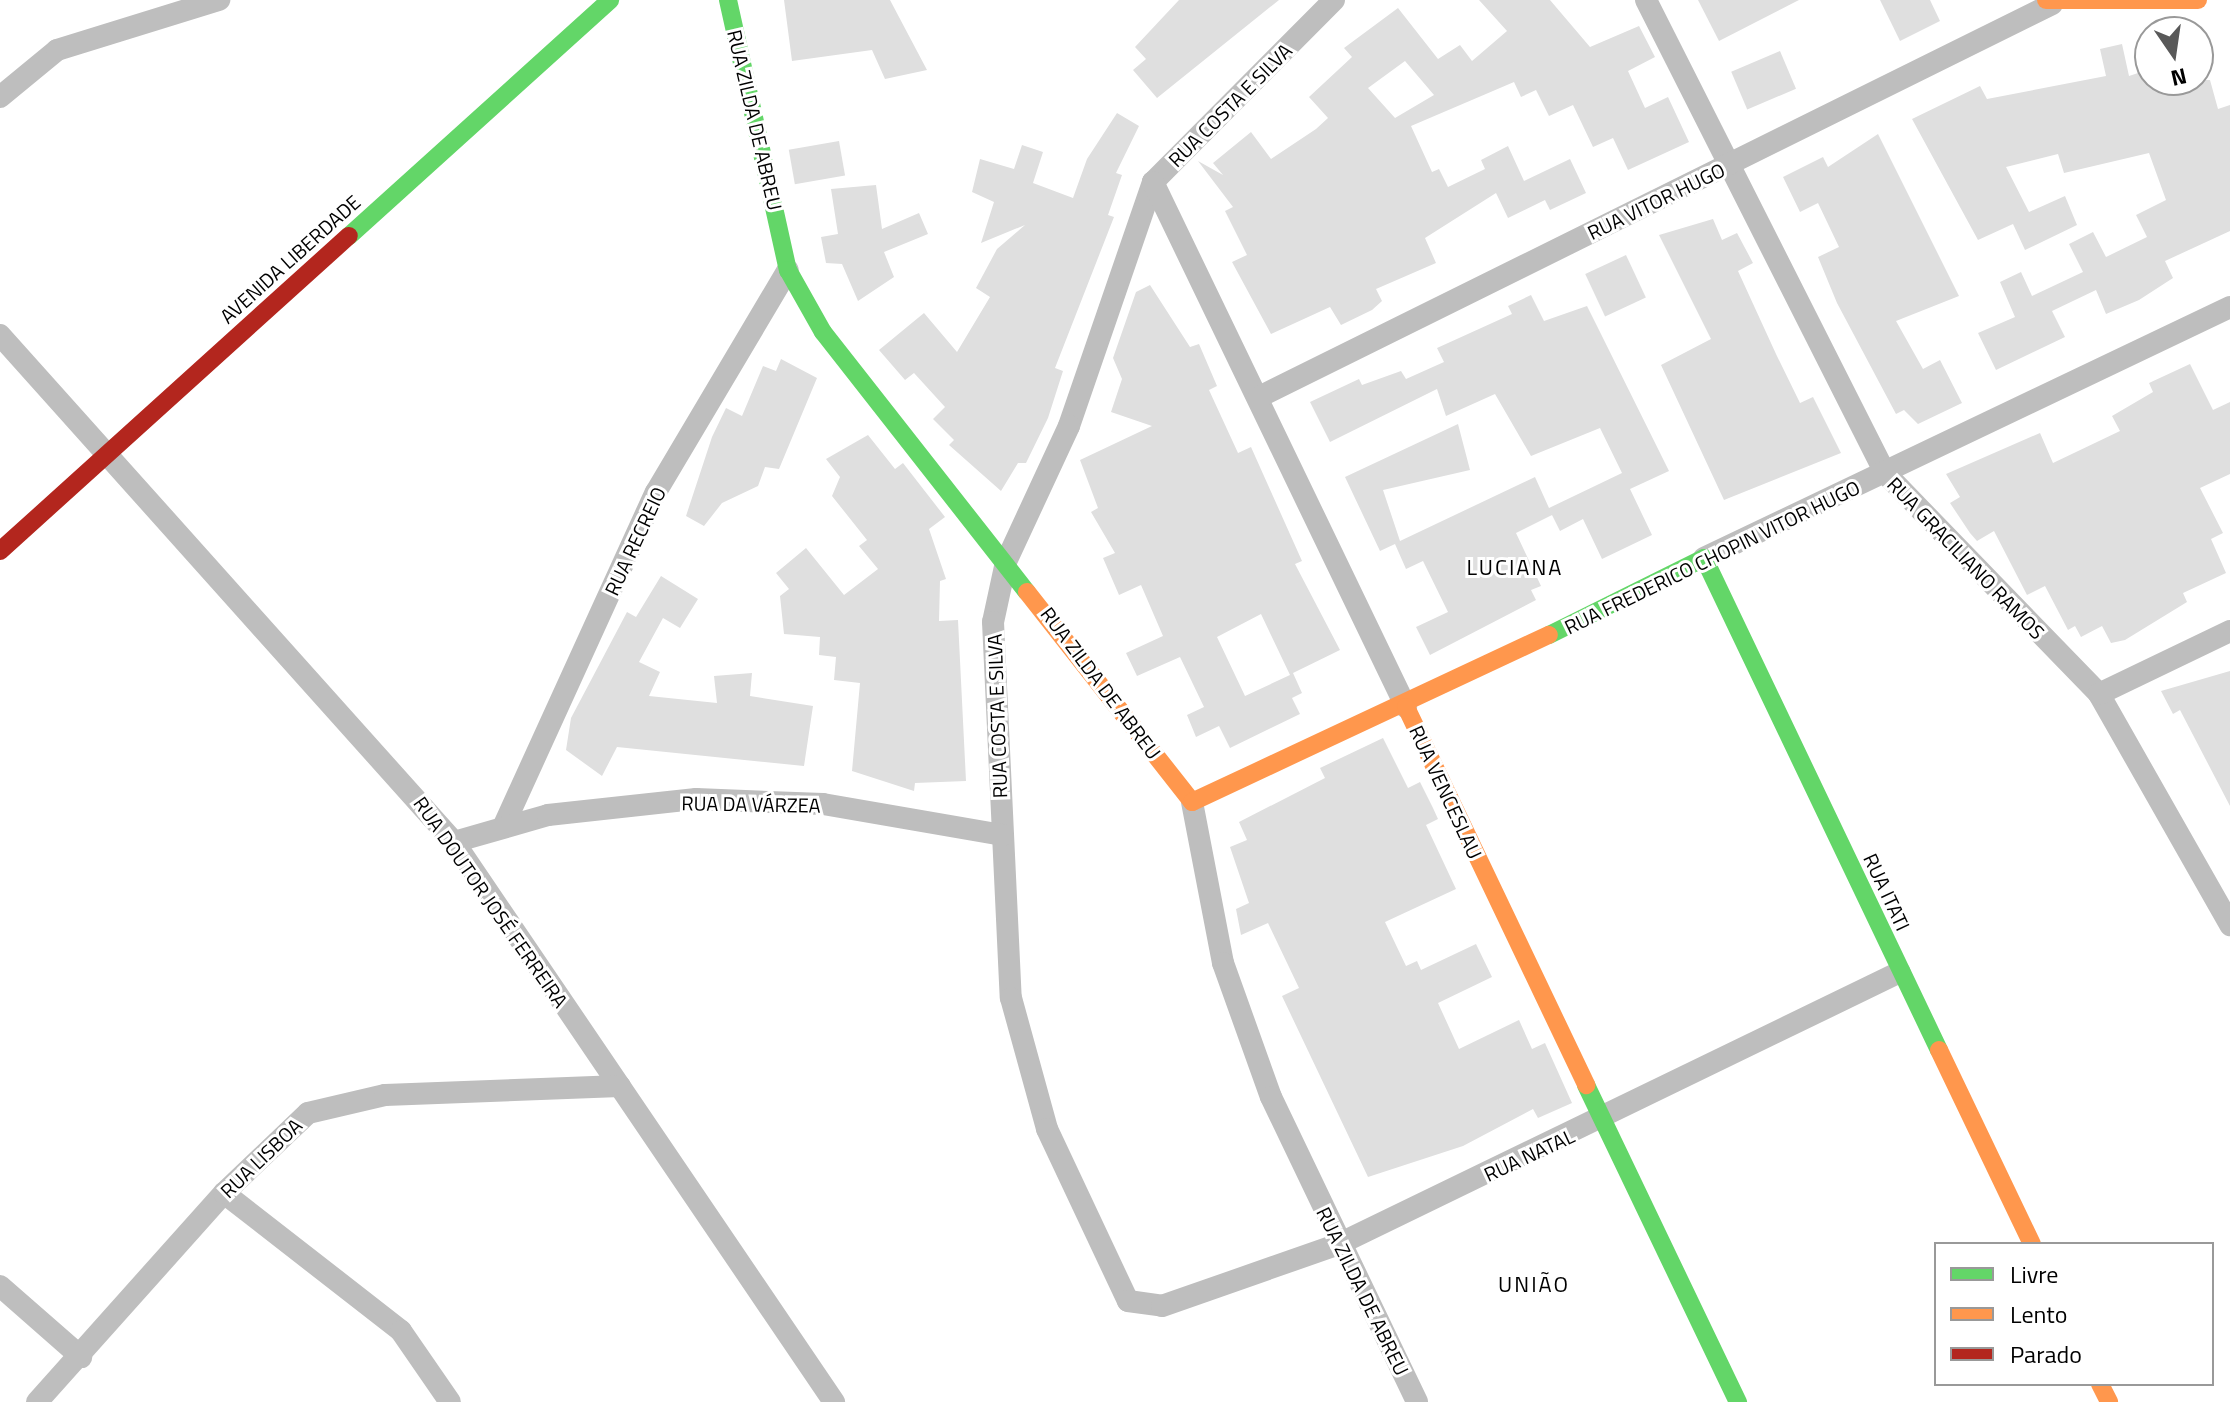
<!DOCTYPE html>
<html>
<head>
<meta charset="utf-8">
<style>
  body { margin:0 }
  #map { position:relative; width:2230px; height:1402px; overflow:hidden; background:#fff; font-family:"Titillium Web",sans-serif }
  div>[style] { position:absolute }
  .building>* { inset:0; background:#dfdfdf; transform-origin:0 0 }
  .street>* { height:22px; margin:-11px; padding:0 11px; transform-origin:11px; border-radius:11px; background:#bebebe }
  .fast>* { height:18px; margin:-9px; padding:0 9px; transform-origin:9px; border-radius:9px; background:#63d668 }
  .slow>* { height:18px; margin:-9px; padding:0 9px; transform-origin:9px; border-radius:9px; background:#ff974d }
  .jam>* { height:18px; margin:-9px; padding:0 9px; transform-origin:9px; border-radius:9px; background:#b3261e }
  span { translate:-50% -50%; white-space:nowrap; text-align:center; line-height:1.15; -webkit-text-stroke:6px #fff; paint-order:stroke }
  .street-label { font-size:20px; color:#000 }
  .neighbourhood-label { font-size:22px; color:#000; letter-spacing:2px }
  .legend { position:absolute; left:1934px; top:1242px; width:280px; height:144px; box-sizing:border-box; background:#fff; border:2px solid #999; margin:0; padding:10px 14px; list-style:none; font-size:24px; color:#000 }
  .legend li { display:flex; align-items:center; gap:16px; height:40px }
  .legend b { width:40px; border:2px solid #999 }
  .north { position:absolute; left:2134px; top:16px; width:80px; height:80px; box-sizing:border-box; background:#fff; border:2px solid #999; border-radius:50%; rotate:167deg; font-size:22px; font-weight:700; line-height:32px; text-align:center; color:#000 }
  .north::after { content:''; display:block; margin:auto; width:28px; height:36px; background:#595959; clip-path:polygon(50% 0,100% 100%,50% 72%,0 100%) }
</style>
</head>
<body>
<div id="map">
  <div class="building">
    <i style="clip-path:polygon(784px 0,890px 0,927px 70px,885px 79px,872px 50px,792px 61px)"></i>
    <i style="clip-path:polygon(1179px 0,1279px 0,1157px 98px,1133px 70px,1146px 59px,1135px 47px)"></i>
    <i style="clip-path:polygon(evenodd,1479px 0,1550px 0,1590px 47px,1639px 26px,1655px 57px,1628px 71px,1645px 108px,1668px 97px,1689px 142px,1628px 170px,1613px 138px,1593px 147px,1573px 105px,1549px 116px,1536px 90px,1521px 97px,1514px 82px,1411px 126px,1432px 172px,1439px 169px,1448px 187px,1485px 169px,1481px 160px,1508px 146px,1524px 181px,1570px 159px,1586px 193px,1550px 210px,1545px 200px,1508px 218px,1496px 193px,1425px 238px,1436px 263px,1376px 289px,1382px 301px,1372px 310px,1341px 325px,1330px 307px,1271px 334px,1232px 262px,1247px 255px,1225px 211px,1233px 207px,1198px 161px,1223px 175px,1213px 163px,1251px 132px,1271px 159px,1316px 129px,1328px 118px,1309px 97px,1352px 57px,1344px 48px,1398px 8px,1438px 59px,1460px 45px,1472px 61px,1507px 31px,1479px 0,1405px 61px,1434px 95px,1395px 118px,1368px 88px,1405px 61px)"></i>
    <i style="clip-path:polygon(1698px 0,1799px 0,1719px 41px)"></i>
    <i style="clip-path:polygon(1880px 0,1930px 0,1940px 21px,1900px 41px)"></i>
    <i style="clip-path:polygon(2122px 44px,2129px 76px,2150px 69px,2150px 80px,2210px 80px,2218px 109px,2230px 105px,2230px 231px,2165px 261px,2173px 278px,2139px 300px,2106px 314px,2096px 290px,2052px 311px,2065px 337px,1996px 370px,1978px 333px,2015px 317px,2000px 282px,2021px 272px,2032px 296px,2083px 272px,2069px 244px,2093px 232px,2106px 257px,2147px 237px,2136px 215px,2166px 200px,2149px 153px,2064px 173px,2058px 154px,2006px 167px,2029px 212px,2065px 196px,2077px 225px,2025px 250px,2013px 224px,1978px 240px,1912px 119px,1980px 86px,1987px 99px,2106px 76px,2100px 49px)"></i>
    <i style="left:1780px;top:51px;width:41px;height:53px;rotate:67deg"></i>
    <i style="clip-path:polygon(1117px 113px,1139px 126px,1116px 173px,1122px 175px,1108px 215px,1114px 217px,1055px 368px,1063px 371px,1048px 418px,1026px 463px,1018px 463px,1001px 491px,949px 445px,954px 440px,933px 419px,945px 407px,914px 373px,905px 380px,879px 350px,924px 313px,957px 352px,990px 297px,976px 288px,997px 249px,1025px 225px,981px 243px,994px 202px,972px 192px,980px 159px,1014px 169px,1022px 145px,1043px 152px,1033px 183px,1073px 198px,1087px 159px)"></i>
    <i style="clip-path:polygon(1878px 134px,1959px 296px,1896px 321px,1923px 369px,1940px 360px,1962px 403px,1918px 424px,1904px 410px,1896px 414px,1837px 303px,1818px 257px,1839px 247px,1818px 203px,1800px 212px,1783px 177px,1823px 157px,1828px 167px)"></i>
    <i style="left:839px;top:141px;width:35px;height:51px;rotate:80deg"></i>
    <i style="clip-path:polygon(876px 185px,882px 229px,919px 213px,928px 234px,884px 252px,894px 277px,858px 301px,842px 264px,826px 263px,821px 237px,838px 234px,831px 189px)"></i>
    <i style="clip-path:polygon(1713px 219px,1722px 240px,1737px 233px,1753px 263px,1738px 271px,1776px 354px,1800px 403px,1813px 397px,1841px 453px,1724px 500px,1661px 365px,1711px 339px,1659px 235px)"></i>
    <i style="left:1626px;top:255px;width:47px;height:45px;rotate:65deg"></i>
    <i style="clip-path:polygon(evenodd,1150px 285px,1190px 347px,1199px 344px,1217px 386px,1209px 390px,1238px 453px,1251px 447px,1302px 561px,1295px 564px,1340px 650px,1293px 673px,1302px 693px,1292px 698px,1300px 714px,1230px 748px,1219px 726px,1196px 737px,1187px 715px,1204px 707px,1180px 657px,1137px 676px,1126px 653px,1163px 636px,1141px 585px,1119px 595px,1103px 558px,1115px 553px,1091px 512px,1098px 508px,1080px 460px,1152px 426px,1111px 412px,1122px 379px,1113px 358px,1136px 292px,1150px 285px,1261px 614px,1290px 675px,1245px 696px,1217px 637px,1261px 614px)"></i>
    <i style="clip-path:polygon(1531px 295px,1544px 321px,1587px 306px,1597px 326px,1669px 471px,1630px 489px,1652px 535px,1602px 559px,1583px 519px,1560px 531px,1549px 509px,1552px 515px,1516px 533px,1541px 586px,1531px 590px,1536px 600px,1430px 655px,1416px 627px,1448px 612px,1423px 561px,1406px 569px,1395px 544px,1380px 551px,1345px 477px,1458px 424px,1470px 470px,1383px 490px,1400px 541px,1535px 477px,1549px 508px,1622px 473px,1600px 428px,1531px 456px,1495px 394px,1446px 416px,1437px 389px,1330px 442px,1310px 402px,1359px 379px,1362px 385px,1401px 371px,1406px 379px,1444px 362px,1437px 348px,1512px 314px,1508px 306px)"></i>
    <i style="clip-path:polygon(781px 359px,817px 378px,779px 469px,765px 467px,758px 486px,722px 503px,704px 526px,686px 516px,712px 437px,726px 408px,742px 416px,763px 366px,776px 371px)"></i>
    <i style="clip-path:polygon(2190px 364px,2213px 410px,2230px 402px,2230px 474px,2200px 488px,2223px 533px,2211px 539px,2226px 573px,2183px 593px,2187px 602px,2125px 640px,2111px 643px,2102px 626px,2081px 637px,2075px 626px,2068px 630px,2045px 586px,2027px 595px,1994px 531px,1977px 541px,1970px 533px,1950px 503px,1960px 497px,1946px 474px,2040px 433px,2053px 463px,2120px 431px,2112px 416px,2153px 392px,2149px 383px)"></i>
    <i style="clip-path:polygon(868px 435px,895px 469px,903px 463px,945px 517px,929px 529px,946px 579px,940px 581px,939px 621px,958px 620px,966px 781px,915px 783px,914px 791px,852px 771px,860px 683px,834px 680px,836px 657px,819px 655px,820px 637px,784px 634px,780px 596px,789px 589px,776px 573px,806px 548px,844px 595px,878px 569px,859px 546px,867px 540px,832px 496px,840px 477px,826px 459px)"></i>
    <i style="clip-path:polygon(661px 576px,698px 599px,680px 628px,663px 618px,639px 662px,660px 672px,649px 696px,717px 703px,714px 676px,752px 673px,750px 696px,813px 706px,804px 766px,617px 747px,602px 776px,566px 750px,571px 718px,627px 612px,636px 617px)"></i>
    <i style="clip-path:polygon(2230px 671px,2230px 806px,2180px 710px,2173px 714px,2161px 691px)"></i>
    <i style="clip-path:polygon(1383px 738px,1408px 788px,1420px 782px,1433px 808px,1438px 819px,1426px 825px,1456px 889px,1385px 922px,1406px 966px,1417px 961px,1421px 970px,1476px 944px,1492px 977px,1438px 1003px,1459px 1049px,1519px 1020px,1532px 1049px,1545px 1043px,1572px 1103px,1538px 1118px,1533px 1109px,1463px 1146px,1368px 1177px,1282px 996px,1299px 988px,1268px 923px,1241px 935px,1236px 909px,1249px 903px,1230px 847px,1247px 840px,1239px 822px,1325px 778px,1320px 768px)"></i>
  </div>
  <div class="street">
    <i style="left:1334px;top:0;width:257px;rotate:134.8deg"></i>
    <i style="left:1153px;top:182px;width:258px;rotate:109deg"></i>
    <i style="left:1069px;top:426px;width:150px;rotate:114.9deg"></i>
    <i style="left:1006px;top:562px;width:61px;rotate:102.2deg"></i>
    <i style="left:993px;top:622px;width:376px;rotate:87.3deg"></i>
    <i style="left:1011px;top:998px;width:136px;rotate:74.6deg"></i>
    <i style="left:1047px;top:1129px;width:190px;rotate:64.8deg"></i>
    <i style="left:1128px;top:1301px;width:34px;rotate:8deg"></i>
    <i style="left:1162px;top:1306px;width:188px;rotate:-19.3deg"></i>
    <i style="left:1339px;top:1244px;width:623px;rotate:-25.87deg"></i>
    <i style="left:1646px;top:0;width:530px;rotate:63.19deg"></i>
    <i style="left:1885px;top:473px;width:308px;rotate:45.9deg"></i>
    <i style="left:2099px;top:694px;width:266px;rotate:60.4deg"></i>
    <i style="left:0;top:97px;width:74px;rotate:-39.5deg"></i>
    <i style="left:57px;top:50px;width:170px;rotate:-17.2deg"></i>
    <i style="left:1153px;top:182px;width:583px;rotate:64.27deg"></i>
    <i style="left:0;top:335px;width:681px;rotate:48.16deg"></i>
    <i style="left:454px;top:842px;width:677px;rotate:55.84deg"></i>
    <i style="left:1259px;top:397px;width:885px;rotate:-26.36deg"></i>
    <i style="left:1704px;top:558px;width:583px;rotate:-25.51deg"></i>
    <i style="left:2099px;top:694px;width:145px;rotate:-25.7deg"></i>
    <i style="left:1192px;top:802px;width:164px;rotate:79.1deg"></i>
    <i style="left:1223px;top:963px;width:142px;rotate:70.3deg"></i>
    <i style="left:1271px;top:1097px;width:338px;rotate:64.4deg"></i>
    <i style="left:504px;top:825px;width:366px;rotate:-65.5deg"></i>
    <i style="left:656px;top:492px;width:258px;rotate:-59.3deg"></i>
    <i style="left:454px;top:842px;width:98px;rotate:-16deg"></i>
    <i style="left:548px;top:815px;width:149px;rotate:-6.2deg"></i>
    <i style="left:696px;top:799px;width:127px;rotate:2.3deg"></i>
    <i style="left:823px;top:804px;width:182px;rotate:9.8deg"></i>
    <i style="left:224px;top:1193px;width:224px;rotate:37.9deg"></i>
    <i style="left:401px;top:1331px;width:86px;rotate:55.4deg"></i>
    <i style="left:0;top:1286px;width:108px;rotate:41.2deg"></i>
    <i style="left:37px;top:1402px;width:280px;rotate:-48.2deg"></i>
    <i style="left:224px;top:1193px;width:116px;rotate:-43.6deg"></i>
    <i style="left:308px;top:1113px;width:79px;rotate:-13.2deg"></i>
    <i style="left:385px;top:1095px;width:235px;rotate:-2.2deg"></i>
  </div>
  <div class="fast">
    <i style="left:728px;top:0;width:277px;rotate:77.5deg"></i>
    <i style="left:788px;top:270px;width:71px;rotate:60.6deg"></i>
    <i style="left:823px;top:332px;width:330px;rotate:51.9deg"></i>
    <i style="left:349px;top:236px;width:352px;rotate:-42.1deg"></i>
    <i style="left:1549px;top:635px;width:173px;rotate:-26.4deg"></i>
    <i style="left:1704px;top:558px;width:545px;rotate:64.47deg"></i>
    <i style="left:1586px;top:1085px;width:352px;rotate:64.4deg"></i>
  </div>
  <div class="slow">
    <i style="left:2046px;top:0;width:152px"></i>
    <i style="left:1027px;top:592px;width:267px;rotate:51.8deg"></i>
    <i style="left:1192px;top:802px;width:394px;rotate:-25.1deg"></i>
    <i style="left:1406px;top:707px;width:419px;rotate:64.5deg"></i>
    <i style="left:1939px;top:1050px;width:215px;rotate:64.4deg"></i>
    <i style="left:2100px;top:1384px;width:20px;rotate:63deg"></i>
  </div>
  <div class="jam">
    <i style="left:0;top:551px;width:470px;rotate:-42.1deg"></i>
  </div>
  <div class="street-label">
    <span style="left:1230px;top:105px;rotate:-45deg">RUA COSTA E SILVA</span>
    <span style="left:755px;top:120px;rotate:77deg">RUA ZILDA DE ABREU</span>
    <span style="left:1656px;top:201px;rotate:-26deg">RUA VITOR HUGO</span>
    <span style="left:290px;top:259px;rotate:-42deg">AVENIDA LIBERDADE</span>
    <span style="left:635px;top:541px;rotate:-65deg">RUA RECREIO</span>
    <span style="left:1712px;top:557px;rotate:-26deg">RUA FREDERICO CHOPIN VITOR HUGO</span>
    <span style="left:1966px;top:558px;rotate:46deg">RUA GRACILIANO RAMOS</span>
    <span style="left:1101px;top:683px;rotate:53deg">RUA ZILDA DE ABREU</span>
    <span style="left:997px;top:716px;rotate:-92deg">RUA COSTA E SILVA</span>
    <span style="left:1446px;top:792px;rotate:65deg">RUA VENCESLAU</span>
    <span style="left:751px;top:804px;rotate:1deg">RUA DA VÁRZEA</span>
    <span style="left:1887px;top:892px;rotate:65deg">RUA ITATI</span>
    <span style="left:491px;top:902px;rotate:55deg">RUA DOUTOR JOSÉ FERREIRA</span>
    <span style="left:1529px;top:1155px;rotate:-25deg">RUA NATAL</span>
    <span style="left:261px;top:1158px;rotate:-44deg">RUA LISBOA</span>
    <span style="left:1363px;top:1291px;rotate:64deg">RUA ZILDA DE ABREU</span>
  </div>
  <div class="neighbourhood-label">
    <span style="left:1515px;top:568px">LUCIANA</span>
    <span style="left:1534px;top:1285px">UNIÃO</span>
  </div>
  <ul class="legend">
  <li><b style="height:10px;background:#63d668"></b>Livre</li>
  <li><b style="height:10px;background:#ff974d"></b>Lento</li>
  <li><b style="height:10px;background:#b3261e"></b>Parado</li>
  </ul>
  <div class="north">N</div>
</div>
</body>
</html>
